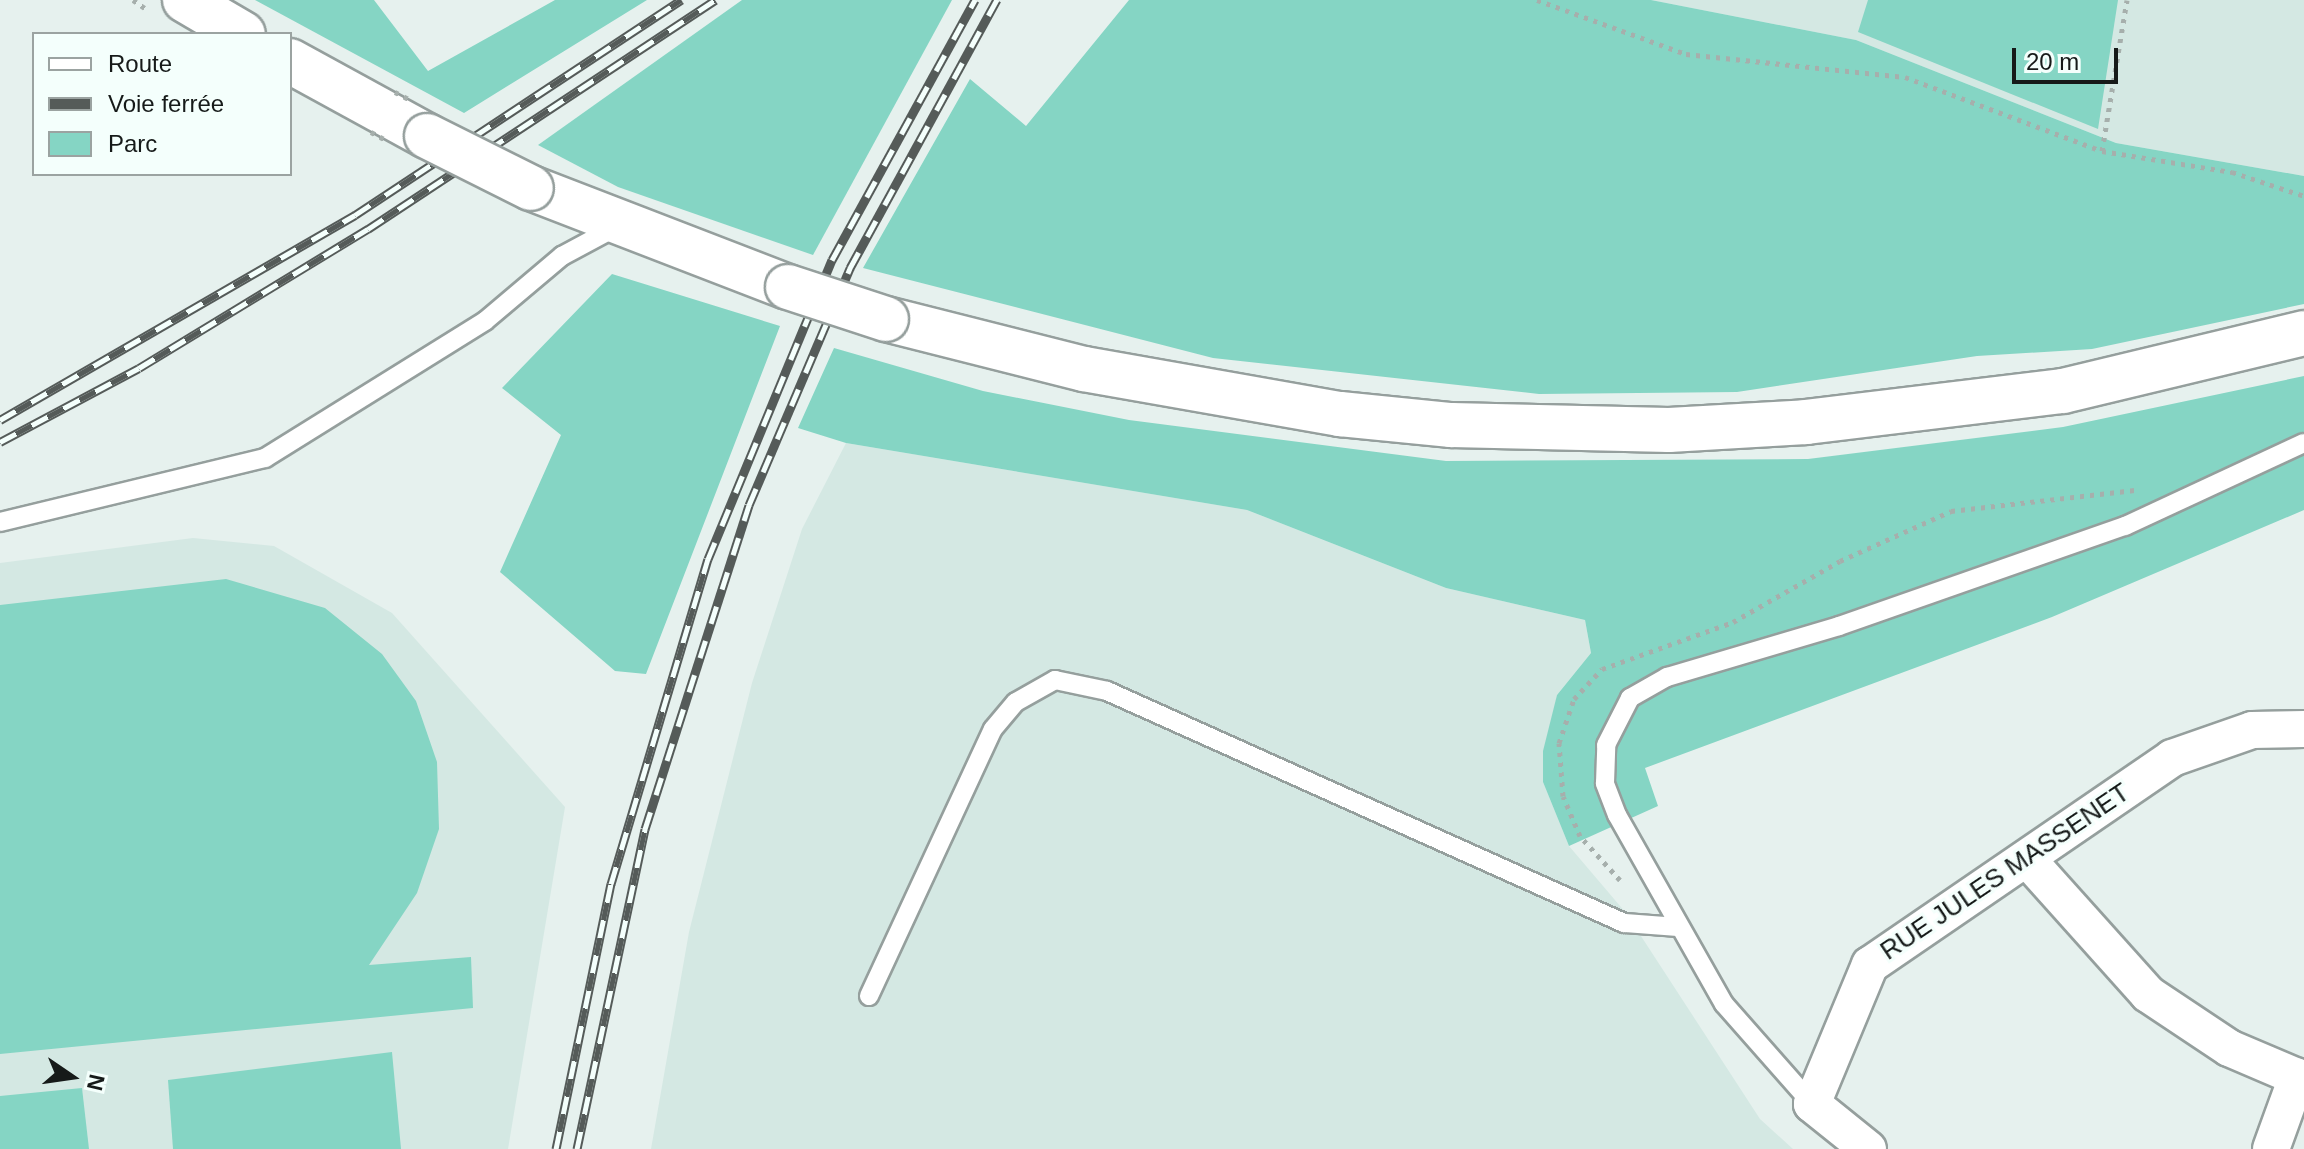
<!DOCTYPE html>
<html>
<head>
<meta charset="utf-8">
<style>
  body { margin:0 }
  #map { position:relative; width:2304px; height:1149px; overflow:hidden; background:#e6f1ee; font-family:Arial,sans-serif }
  div>[style] { position:absolute }
  .built>* { inset:0; background:#d4e8e3 }
  .green>* { inset:0; background:#85d5c4 }
  .path>* { height:5px; margin-top:-2.5px; transform-origin:0; background:repeating-linear-gradient(90deg,#a6afac 0 4px,transparent 0 10px) }
  .roads { filter:drop-shadow(2px 0 #959f9d) drop-shadow(-2px 0 #959f9d) drop-shadow(0 2px #959f9d) drop-shadow(0 -2px #959f9d) }
  .lane>* { height:18px; margin:-9px; padding:0 9px; transform-origin:9px; border-radius:9px; background:#fff }
  .street>* { height:36px; margin:-18px; padding:0 18px; transform-origin:18px; border-radius:18px; background:#fff }
  .secondary>* { height:44px; margin:-22px; padding:0 22px; transform-origin:22px; border-radius:22px; background:#fff }
  .rail>* { height:9px; margin-top:-4.5px; transform-origin:0; background:repeating-linear-gradient(90deg,#f4fffc 0 18px,#555b59 0 36px); box-sizing:border-box; border-block:2px solid #555b59 }
  .path-bridge>* { height:5px; margin-top:-2.5px; transform-origin:0; background:repeating-linear-gradient(90deg,#a6afac 0 4px,transparent 0 10px) }
  .bridges { filter:drop-shadow(2px 0 #959f9d) drop-shadow(-2px 0 #959f9d) drop-shadow(0 2px #959f9d) drop-shadow(0 -2px #959f9d) }
  .secondary-bridge>* { height:44px; margin:-22px; padding:0 22px; transform-origin:22px; border-radius:22px; background:#fff }
  span { translate:-50% -50%; white-space:nowrap; text-align:center; line-height:1.15; -webkit-text-stroke:6px #f4fffc; paint-order:stroke }
  .street-label { font-size:26px; color:#161a19 }
  .legend { position:absolute; left:32px; top:32px; width:260px; height:144px; box-sizing:border-box; background:#f4fffc; border:2px solid #9ba3a1; margin:0; padding:10px 14px; list-style:none; font-size:24px; color:#161a19 }
  .legend li { display:flex; align-items:center; gap:16px; height:40px }
  .legend b { width:40px; border:2px solid #9ba3a1 }
  .north { position:absolute; left:32px; top:1037px; width:80px; height:80px; -webkit-text-stroke:6px #f4fffc; paint-order:stroke; rotate:103deg; font-size:22px; font-weight:700; line-height:32px; text-align:center; color:#161a19 }
  .north::after { content:''; display:block; margin:auto; width:28px; height:36px; background:#161a19; clip-path:polygon(50% 0,100% 100%,50% 72%,0 100%) }
  .scale { position:absolute; left:2012px; top:48px; width:106px; height:36px; box-sizing:border-box; border:4px solid #161a19; border-top:0; padding-left:10px; font-size:24px; line-height:28px; white-space:nowrap; color:#161a19; -webkit-text-stroke:6px #f4fffc; paint-order:stroke }
</style>
</head>
<body>
<div id="map">
  <div class="built">
    <i style="clip-path:polygon(1651px 0,2304px 0,2304px 176px,2116px 143px,1856px 40px)"></i>
    <i style="clip-path:polygon(846px 443px,1247px 510px,1446px 588px,1585px 620px,1591px 653px,1557px 695px,1543px 782px,1569px 846px,1626px 913px,1760px 1119px,1793px 1149px,651px 1149px,689px 932px,752px 683px,802px 529px)"></i>
    <i style="clip-path:polygon(193px 538px,274px 546px,392px 613px,565px 807px,508px 1149px,0 1149px,0 563px)"></i>
  </div>
  <div class="green">
    <i style="clip-path:polygon(255px 0,374px 0,428px 71px,555px 0,647px 0,464px 113px)"></i>
    <i style="clip-path:polygon(742px 0,952px 0,813px 255px,618px 187px,538px 145px)"></i>
    <i style="clip-path:polygon(1129px 0,1651px 0,1856px 40px,2116px 143px,2304px 176px,2304px 304px,2092px 349px,1977px 356px,1737px 392px,1539px 394px,1213px 358px,863px 268px,970px 79px,1026px 126px)"></i>
    <i style="clip-path:polygon(1868px 0,2118px 0,2098px 129px,1858px 32px)"></i>
    <i style="clip-path:polygon(612px 274px,780px 326px,646px 674px,615px 671px,500px 572px,561px 435px,502px 388px)"></i>
    <i style="clip-path:polygon(834px 348px,983px 391px,1129px 420px,1446px 461px,1808px 459px,2063px 427px,2304px 376px,2304px 510px,2052px 617px,1645px 768px,1658px 806px,1569px 846px,1543px 782px,1543px 751px,1557px 695px,1591px 653px,1585px 620px,1446px 588px,1247px 510px,846px 443px,798px 428px)"></i>
    <i style="clip-path:polygon(226px 579px,325px 608px,382px 654px,416px 701px,437px 762px,439px 829px,417px 893px,369px 965px,471px 957px,473px 1008px,0 1054px,0 605px)"></i>
    <i style="clip-path:polygon(392px 1052px,401px 1149px,173px 1149px,168px 1080px)"></i>
    <i style="clip-path:polygon(82px 1088px,89px 1149px,0 1149px,0 1096px)"></i>
  </div>
  <div class="path">
    <i style="left:133px;top:0;width:14px;rotate:34deg"></i>
    <i style="left:1537px;top:0;width:158px;rotate:19.9deg"></i>
    <i style="left:1686px;top:54px;width:220px;rotate:6deg"></i>
    <i style="left:1905px;top:77px;width:210px;rotate:20.6deg"></i>
    <i style="left:2102px;top:151px;width:132px;rotate:9.2deg"></i>
    <i style="left:2232px;top:172px;width:76px;rotate:18.4deg"></i>
    <i style="left:2102px;top:151px;width:153px;rotate:-80.6deg"></i>
    <i style="left:1620px;top:880px;width:59px;rotate:-132.3deg"></i>
    <i style="left:1580px;top:836px;width:43px;rotate:-113deg"></i>
    <i style="left:1563px;top:796px;width:53px;rotate:-94.3deg"></i>
    <i style="left:1559px;top:743px;width:46px;rotate:-71.2deg"></i>
    <i style="left:1574px;top:699px;width:41px;rotate:-47deg"></i>
    <i style="left:1602px;top:669px;width:139px;rotate:-19.7deg"></i>
    <i style="left:1733px;top:622px;width:123px;rotate:-29.7deg"></i>
    <i style="left:1840px;top:561px;width:122px;rotate:-24.2deg"></i>
    <i style="left:1951px;top:511px;width:185px;rotate:-6.5deg"></i>
  </div>
  <div class="roads">
    <div class="lane">
      <i style="left:0;top:522px;width:273px;rotate:-13.6deg"></i>
      <i style="left:265px;top:458px;width:259px;rotate:-31.9deg"></i>
      <i style="left:485px;top:321px;width:101px;rotate:-40.2deg"></i>
      <i style="left:562px;top:256px;width:64px;rotate:-28.2deg"></i>
      <i style="left:869px;top:996px;width:294px;rotate:-65.1deg"></i>
      <i style="left:993px;top:729px;width:35px;rotate:-50deg"></i>
      <i style="left:1016px;top:702px;width:45px;rotate:-29.4deg"></i>
      <i style="left:1055px;top:680px;width:53px;rotate:11.9deg"></i>
      <i style="left:1107px;top:691px;width:567px;rotate:24.17deg"></i>
      <i style="left:1624px;top:923px;width:55px;rotate:4.2deg"></i>
      <i style="left:1814px;top:1106px;width:136px;rotate:-131.4deg"></i>
      <i style="left:1724px;top:1004px;width:217px;rotate:-119.5deg"></i>
      <i style="left:1617px;top:815px;width:34px;rotate:-111deg"></i>
      <i style="left:1605px;top:783px;width:38px;rotate:-88deg"></i>
      <i style="left:1606px;top:745px;width:53px;rotate:-62.9deg"></i>
      <i style="left:1630px;top:698px;width:43px;rotate:-29.6deg"></i>
      <i style="left:1667px;top:677px;width:179px;rotate:-16.5deg"></i>
      <i style="left:1839px;top:626px;width:303px;rotate:-19.3deg"></i>
      <i style="left:2125px;top:526px;width:197px;rotate:-24.9deg"></i>
    </div>
    <div class="street">
      <i style="left:2027px;top:859px;width:181px;rotate:48.1deg"></i>
      <i style="left:2148px;top:994px;width:97px;rotate:33.7deg"></i>
      <i style="left:2229px;top:1048px;width:82px;rotate:23.1deg"></i>
      <i style="left:1868px;top:1149px;width:72px;rotate:-141.2deg"></i>
      <i style="left:1812px;top:1104px;width:151px;rotate:-67.4deg"></i>
      <i style="left:1870px;top:965px;width:366px;rotate:-34.4deg"></i>
      <i style="left:2172px;top:758px;width:85px;rotate:-19.3deg"></i>
      <i style="left:2252px;top:730px;width:52px;rotate:-1.1deg"></i>
      <i style="left:2271px;top:1149px;width:77px;rotate:-70.1deg"></i>
    </div>
    <div class="secondary">
      <i style="left:185px;top:0;width:67px;rotate:30.4deg"></i>
      <i style="left:290px;top:61px;width:156px;rotate:28.7deg"></i>
      <i style="left:531px;top:188px;width:275px;rotate:21.1deg"></i>
      <i style="left:886px;top:319px;width:204px;rotate:14.2deg"></i>
      <i style="left:1084px;top:369px;width:260px;rotate:10deg"></i>
      <i style="left:1340px;top:414px;width:112px;rotate:5.7deg"></i>
      <i style="left:1451px;top:425px;width:218px;rotate:1.3deg"></i>
      <i style="left:1669px;top:430px;width:137px;rotate:-3.3deg"></i>
      <i style="left:1806px;top:422px;width:259px;rotate:-6.9deg"></i>
      <i style="left:2063px;top:391px;width:248px;rotate:-13.5deg"></i>
    </div>
  </div>
  <div class="rail">
    <i style="left:0;top:420px;width:410px;rotate:-30deg"></i>
    <i style="left:355px;top:215px;width:391px;rotate:-33.4deg"></i>
    <i style="left:0;top:442px;width:157px;rotate:-28deg"></i>
    <i style="left:139px;top:368px;width:268px;rotate:-31.3deg"></i>
    <i style="left:368px;top:229px;width:416px;rotate:-33.4deg"></i>
    <i style="left:556px;top:1149px;width:271px;rotate:-78.3deg"></i>
    <i style="left:611px;top:884px;width:339px;rotate:-73.4deg"></i>
    <i style="left:708px;top:559px;width:324px;rotate:-67.5deg"></i>
    <i style="left:832px;top:260px;width:297px;rotate:-61.2deg"></i>
    <i style="left:577px;top:1149px;width:327px;rotate:-78deg"></i>
    <i style="left:645px;top:829px;width:340px;rotate:-72.2deg"></i>
    <i style="left:749px;top:505px;width:258px;rotate:-66.9deg"></i>
    <i style="left:850px;top:268px;width:306px;rotate:-61.3deg"></i>
  </div>
  <div class="path-bridge">
    <i style="left:395px;top:92px;width:18px;rotate:27deg"></i>
    <i style="left:371px;top:132px;width:19px;rotate:28deg"></i>
  </div>
  <div class="bridges">
    <div class="secondary-bridge">
      <i style="left:427px;top:136px;width:116px;rotate:26.6deg"></i>
      <i style="left:788px;top:287px;width:103px;rotate:18.1deg"></i>
    </div>
  </div>
  <div class="street-label">
    <span style="left:2005px;top:872px;rotate:-34deg">RUE JULES MASSENET</span>
  </div>
  <ul class="legend">
  <li><b style="height:10px;background:#fff"></b>Route</li>
  <li><b style="height:10px;background:#555b59"></b>Voie ferrée</li>
  <li><b style="height:22px;background:#85d5c4"></b>Parc</li>
  </ul>
  <div class="north">N</div>
  <div class="scale">20 m</div>
</div>
</body>
</html>
